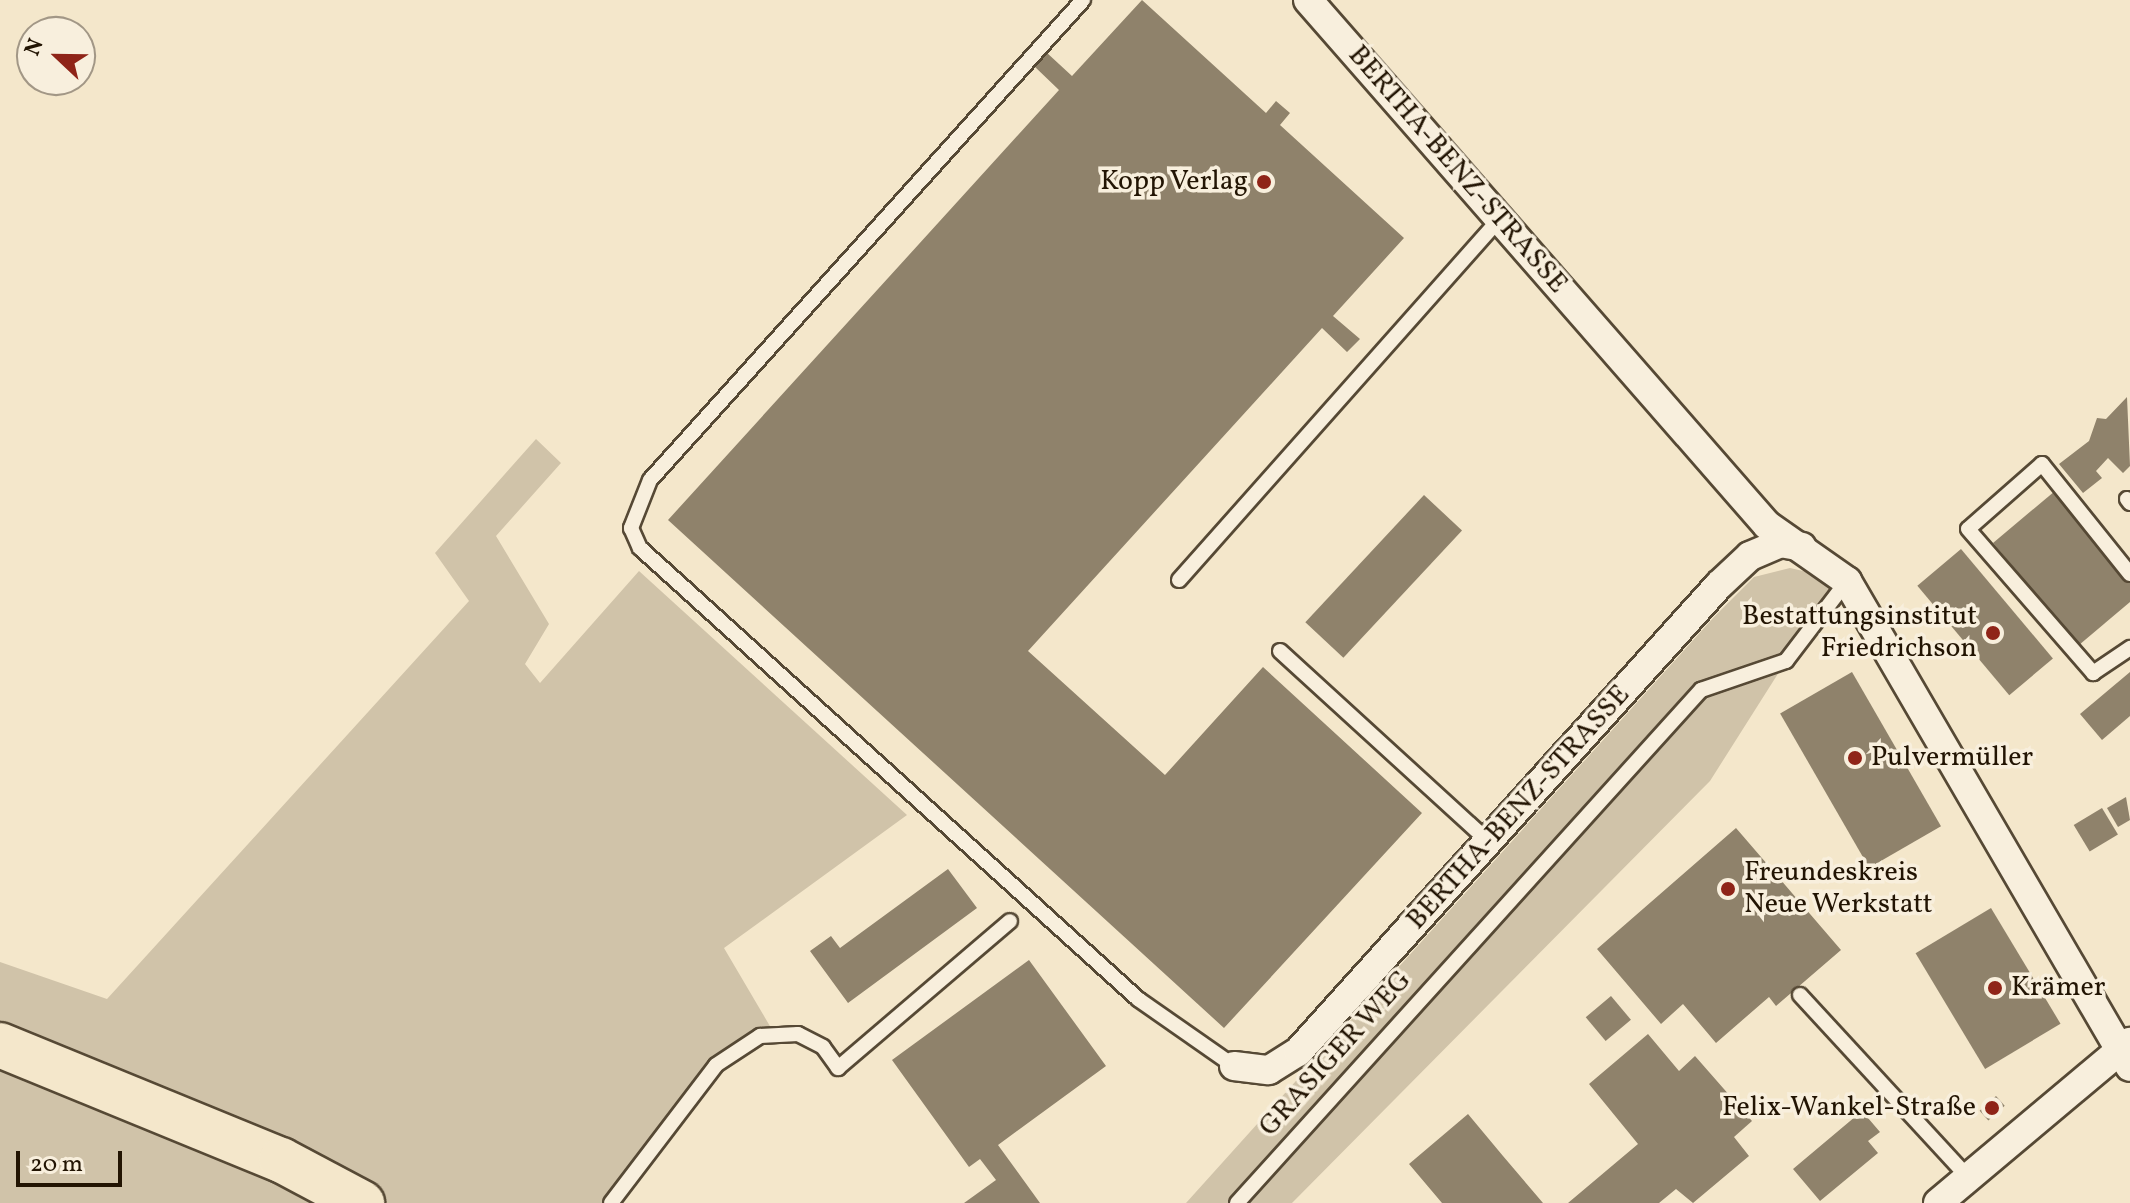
<!DOCTYPE html>
<html>
<head>
<meta charset="utf-8">
<style>
  body { margin:0 }
  #map { position:relative; width:2130px; height:1203px; overflow:hidden; background:#f4e7cb; font-family:Vollkorn,serif }
  div>[style] { position:absolute }
  .green>* { inset:0; background:#d0c3a9 }
  .building>* { inset:0; background:#8f826b; transform-origin:0 0 }
  .roads { filter:drop-shadow(2px 0 #564935) drop-shadow(-2px 0 #564935) drop-shadow(0 2px #564935) drop-shadow(0 -2px #564935) }
  .service>* { height:14px; margin:-7px; padding:0 7px; transform-origin:7px; border-radius:7px; background:#f8efdd }
  .minor>* { height:28px; margin:-14px; padding:0 14px; transform-origin:14px; border-radius:14px; background:#f8efdd }
  .primary>* { height:44px; margin:-22px; padding:0 22px; transform-origin:22px; border-radius:22px; background:#f4e7cb }
  .dots>* { width:22px; height:22px; translate:-50% -50%; box-sizing:border-box; border:4px solid #f8efdd; border-radius:50% }
  span { translate:-50% -50%; white-space:nowrap; text-align:center; line-height:1.15; -webkit-text-stroke:7px #f8efdd; paint-order:stroke }
  .street-label { font-size:28px; color:#221403 }
  .poi-label { font-size:28px; color:#221403 }
  .right { translate:-100% -50%; text-align:right }
  .left { translate:0 -50%; text-align:left }
  .north { position:absolute; left:16px; top:16px; width:80px; height:80px; box-sizing:border-box; background:#f8efdd; border:2px solid #a29786; border-radius:50%; rotate:292deg; font-size:22px; font-weight:700; line-height:32px; text-align:center; color:#221403 }
  .north::after { content:''; display:block; margin:auto; width:28px; height:36px; background:#8f2418; clip-path:polygon(50% 0,100% 100%,50% 72%,0 100%) }
  .scale { position:absolute; left:16px; top:1151px; width:106px; height:36px; box-sizing:border-box; border:4px solid #221403; border-top:0; padding-left:10px; font-size:24px; line-height:28px; white-space:nowrap; color:#221403; -webkit-text-stroke:6px #f8efdd; paint-order:stroke }
</style>
</head>
<body>
<div id="map">
  <div class="green">
    <i style="clip-path:polygon(536px 439px,561px 463px,496px 536px,549px 624px,525px 664px,540px 683px,639px 571px,907px 815px,724px 948px,774px 1033px,716px 1065px,611px 1203px,0 1203px,0 962px,107px 999px,469px 601px,435px 553px)"></i>
    <i style="clip-path:polygon(1790px 568px,1847px 581px,1786px 661px,1710px 781px,1292px 1203px,1186px 1203px,1714px 617px,1754px 577px)"></i>
  </div>
  <div class="building">
    <i style="clip-path:polygon(1142px 0,1266px 113px,1276px 101px,1290px 113px,1280px 125px,1404px 238px,1333px 316px,1360px 339px,1347px 352px,1322px 328px,1028px 651px,1165px 775px,1263px 667px,1422px 813px,1224px 1028px,668px 520px,1059px 90px,1034px 66px,1046px 52px,1072px 76px)"></i>
    <i style="clip-path:polygon(2127px 397px,2130px 466px,2123px 473px,2108px 458px,2096px 471px,2102px 478px,2083px 493px,2059px 464px,2089px 441px,2097px 418px,2106px 419px)"></i>
    <i style="clip-path:polygon(2055px 491px,2130px 582px,2130px 602px,2079px 645px,1993px 543px)"></i>
    <i style="left:1424px;top:495px;width:52px;height:174px;rotate:43deg"></i>
    <i style="left:1961px;top:549px;width:143px;height:57px;rotate:50deg"></i>
    <i style="left:1852px;top:672px;width:178px;height:83px;rotate:60deg"></i>
    <i style="clip-path:polygon(2130px 672px,2130px 716px,2102px 740px,2080px 714px)"></i>
    <i style="clip-path:polygon(2126px 797px,2130px 820px,2118px 827px,2107px 808px)"></i>
    <i style="left:2102px;top:808px;width:31px;height:33px;rotate:59deg"></i>
    <i style="clip-path:polygon(1736px 828px,1841px 950px,1776px 1006px,1769px 997px,1716px 1043px,1683px 1004px,1661px 1024px,1597px 949px)"></i>
    <i style="clip-path:polygon(948px 869px,977px 908px,848px 1003px,810px 951px,831px 936px,840px 948px)"></i>
    <i style="left:1991px;top:908px;width:135px;height:88px;rotate:59deg"></i>
    <i style="clip-path:polygon(1029px 960px,1106px 1066px,998px 1145px,1040px 1203px,964px 1203px,996px 1180px,980px 1159px,969px 1167px,892px 1060px)"></i>
    <i style="left:1611px;top:996px;width:31px;height:33px;rotate:50deg"></i>
    <i style="clip-path:polygon(1648px 1034px,1679px 1071px,1695px 1056px,1752px 1121px,1734px 1137px,1749px 1156px,1693px 1203px,1676px 1189px,1659px 1203px,1568px 1203px,1638px 1144px,1589px 1084px)"></i>
    <i style="left:1996px;top:1096px;width:13px;height:22px;rotate:48deg"></i>
    <i style="clip-path:polygon(1862px 1111px,1880px 1132px,1868px 1141px,1878px 1153px,1820px 1201px,1793px 1169px)"></i>
    <i style="clip-path:polygon(1468px 1114px,1503px 1156px,1543px 1203px,1442px 1203px,1409px 1164px)"></i>
  </div>
  <div class="roads">
    <div class="service">
      <i style="left:1083px;top:0;width:646px;rotate:132.05deg"></i>
      <i style="left:650px;top:480px;width:52px;rotate:111.6deg"></i>
      <i style="left:631px;top:528px;width:22px;rotate:66deg"></i>
      <i style="left:640px;top:548px;width:672px;rotate:42.16deg"></i>
      <i style="left:1138px;top:999px;width:117px;rotate:34.9deg"></i>
      <i style="left:2127px;top:499px;width:5px;rotate:53deg"></i>
      <i style="left:2130px;top:574px;width:141px;rotate:-128.7deg"></i>
      <i style="left:2042px;top:464px;width:98px;rotate:138.7deg"></i>
      <i style="left:1968px;top:529px;width:191px;rotate:49deg"></i>
      <i style="left:2093px;top:673px;width:45px;rotate:-34deg"></i>
      <i style="left:1179px;top:580px;width:483px;rotate:-48.4deg"></i>
      <i style="left:1280px;top:651px;width:283px;rotate:42.4deg"></i>
      <i style="left:1800px;top:995px;width:249px;rotate:47.3deg"></i>
      <i style="left:611px;top:1203px;width:173px;rotate:-52.7deg"></i>
      <i style="left:716px;top:1065px;width:53px;rotate:-33.4deg"></i>
      <i style="left:760px;top:1036px;width:38px;rotate:-3deg"></i>
      <i style="left:798px;top:1034px;width:28px;rotate:27deg"></i>
      <i style="left:823px;top:1047px;width:26px;rotate:54deg"></i>
      <i style="left:838px;top:1068px;width:226px;rotate:-40.5deg"></i>
      <i style="left:1237px;top:1203px;width:692px;rotate:-47.87deg"></i>
      <i style="left:1701px;top:690px;width:90px;rotate:-18.8deg"></i>
      <i style="left:1786px;top:661px;width:101px;rotate:-52.7deg"></i>
    </div>
    <div class="minor">
      <i style="left:1308px;top:0;width:697px;rotate:48.84deg"></i>
      <i style="left:1767px;top:525px;width:98px;rotate:35deg"></i>
      <i style="left:1847px;top:581px;width:562px;rotate:59.79deg"></i>
      <i style="left:1234px;top:1066px;width:35px;rotate:7deg"></i>
      <i style="left:1269px;top:1070px;width:34px;rotate:-32deg"></i>
      <i style="left:1298px;top:1052px;width:629px;rotate:-47.97deg"></i>
      <i style="left:1719px;top:585px;width:42px;rotate:-43.1deg"></i>
      <i style="left:1750px;top:556px;width:33px;rotate:-23deg"></i>
      <i style="left:1780px;top:543px;width:22px;rotate:10deg"></i>
      <i style="left:1938px;top:1203px;width:251px;rotate:-40deg"></i>
    </div>
    <div class="primary">
      <i style="left:0;top:1045px;width:304px;rotate:22.3deg"></i>
      <i style="left:281px;top:1160px;width:92px;rotate:28deg"></i>
    </div>
  </div>
  <div class="dots">
    <i style="left:1264px;top:182px;background:#8f2418"></i>
    <i style="left:1993px;top:633px;background:#8f2418"></i>
    <i style="left:1855px;top:758px;background:#8f2418"></i>
    <i style="left:1728px;top:889px;background:#8f2418"></i>
    <i style="left:1995px;top:988px;background:#8f2418"></i>
    <i style="left:1992px;top:1108px;background:#8f2418"></i>
  </div>
  <div class="street-label">
    <span style="left:1457px;top:170px;rotate:49deg">BERTHA-BENZ-STRASSE</span>
    <span style="left:1519px;top:808px;rotate:-48deg">BERTHA-BENZ-STRASSE</span>
    <span style="left:1336px;top:1054px;rotate:-48deg">GRASIGER WEG</span>
  </div>
  <div class="poi-label">
    <span class="right" style="left:1248px;top:182px">Kopp Verlag</span>
    <span class="right" style="left:1977px;top:633px">Bestattungsinstitut<br>Friedrichson</span>
    <span class="left" style="left:1871px;top:758px">Pulvermüller</span>
    <span class="left" style="left:1744px;top:889px">Freundeskreis<br>Neue Werkstatt</span>
    <span class="left" style="left:2011px;top:988px">Krämer</span>
    <span class="right" style="left:1976px;top:1108px">Felix-Wankel-Straße</span>
  </div>
  <div class="north">N</div>
  <div class="scale">20 m</div>
</div>
</body>
</html>
